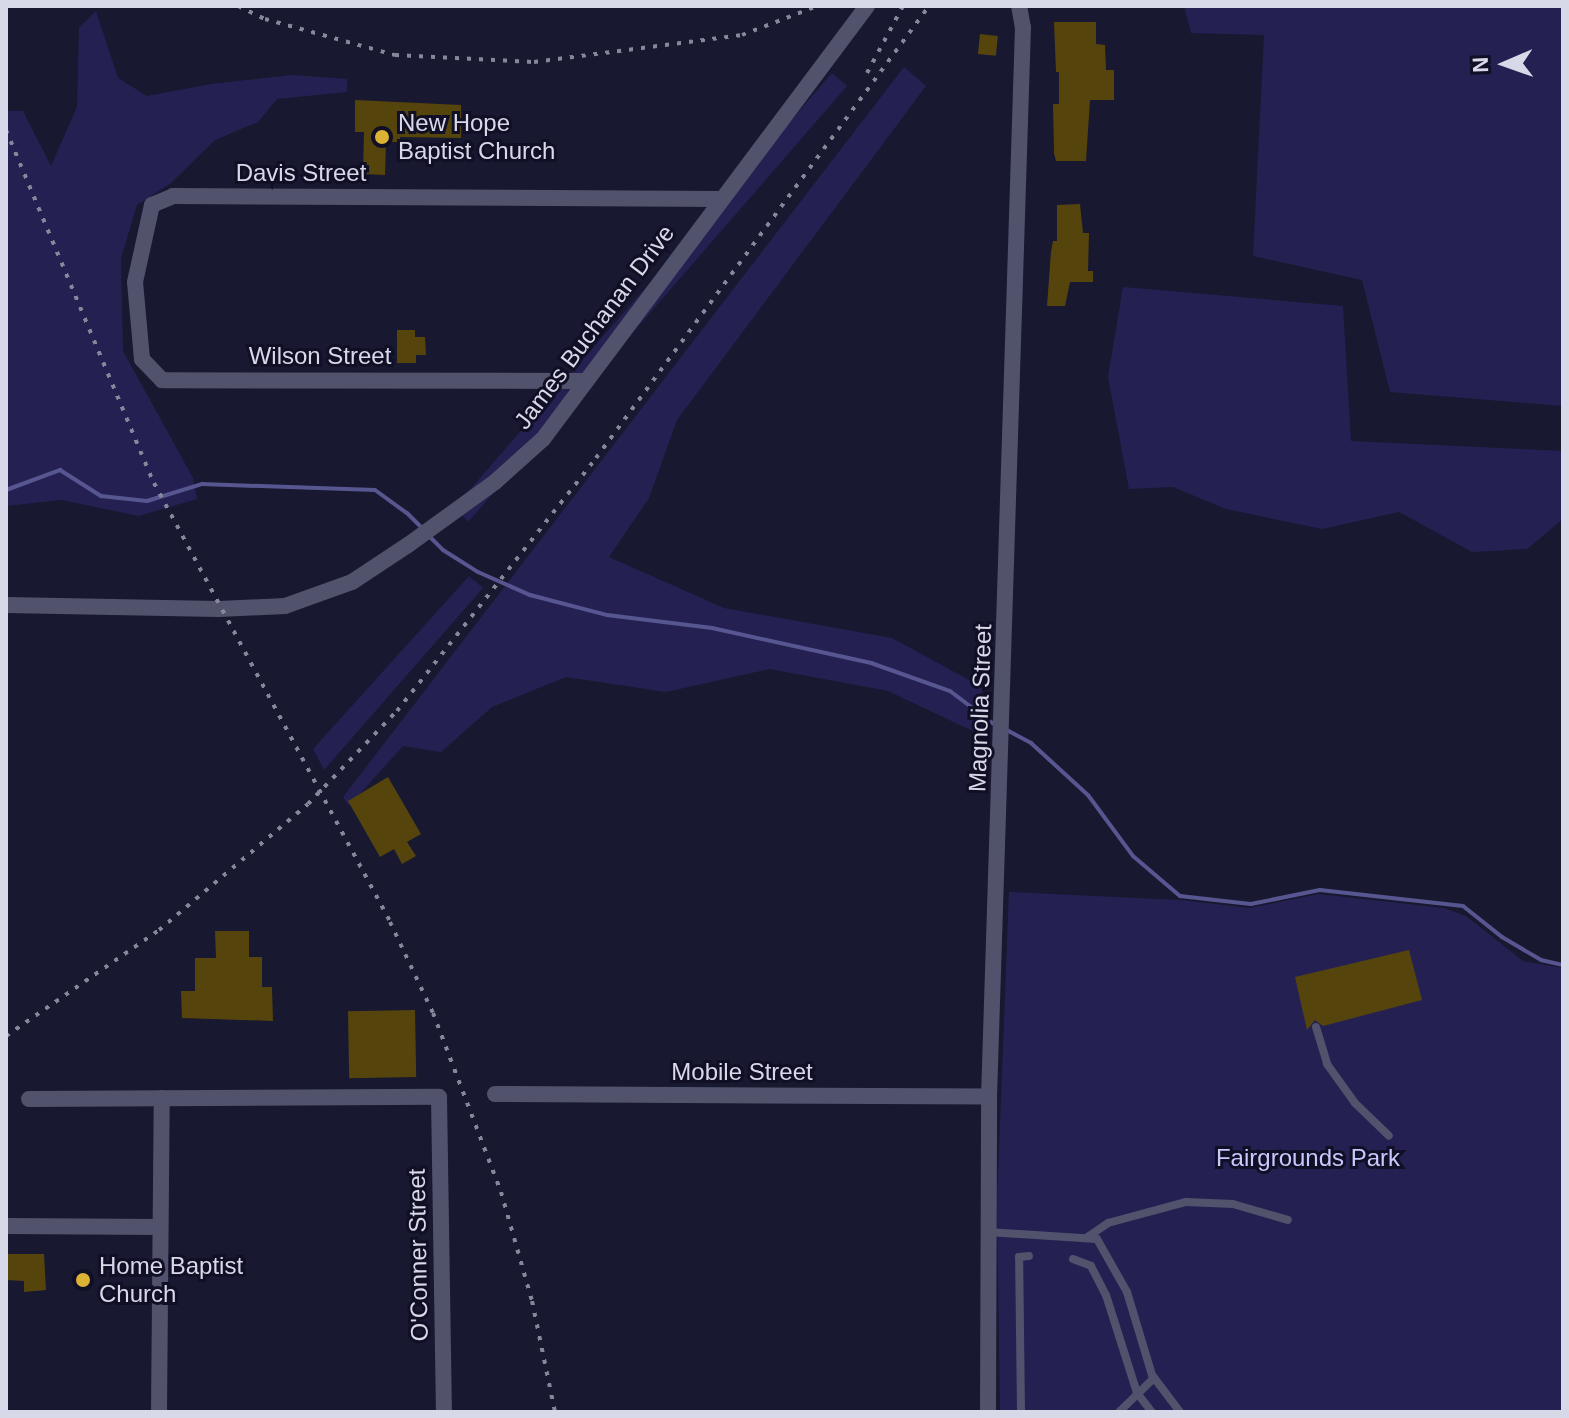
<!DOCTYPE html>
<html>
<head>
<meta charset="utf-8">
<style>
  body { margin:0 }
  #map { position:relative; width:1569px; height:1418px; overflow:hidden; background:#181830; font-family:Arial,sans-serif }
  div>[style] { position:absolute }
  .green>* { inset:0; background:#242152; transform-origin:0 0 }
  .stream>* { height:4px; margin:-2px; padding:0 2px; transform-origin:2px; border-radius:2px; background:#575690 }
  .building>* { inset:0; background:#56440d; transform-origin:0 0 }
  .lane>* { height:8px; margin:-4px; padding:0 4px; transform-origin:4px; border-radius:4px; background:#51526c }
  .street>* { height:16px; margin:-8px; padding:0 8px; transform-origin:8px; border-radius:8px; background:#51526c }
  .rail>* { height:4px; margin-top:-2px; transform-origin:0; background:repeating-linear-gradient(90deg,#86879a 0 4px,transparent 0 12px) }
  .dots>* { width:22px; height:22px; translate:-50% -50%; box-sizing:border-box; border:4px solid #100f25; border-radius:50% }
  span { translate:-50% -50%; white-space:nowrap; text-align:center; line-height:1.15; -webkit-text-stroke:6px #100f25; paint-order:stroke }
  .poi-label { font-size:24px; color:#d7d8e8 }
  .left { translate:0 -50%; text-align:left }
  .street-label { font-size:24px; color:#d7d8e8 }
  .park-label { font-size:24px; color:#c7c9fe }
  .frame { position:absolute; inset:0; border:8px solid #d7d8e8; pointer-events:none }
  .north { position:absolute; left:1465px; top:24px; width:80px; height:80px; -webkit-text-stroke:6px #100f25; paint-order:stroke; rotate:268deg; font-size:22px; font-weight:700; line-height:32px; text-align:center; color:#d7d8e8 }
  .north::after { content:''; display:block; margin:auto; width:28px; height:36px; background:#d7d8e8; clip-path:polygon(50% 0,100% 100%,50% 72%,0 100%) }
</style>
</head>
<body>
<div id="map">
  <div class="green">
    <i style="clip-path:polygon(1184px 6px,1563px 6px,1563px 406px,1390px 392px,1362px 280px,1253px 256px,1264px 35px,1191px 33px)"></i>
    <i style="clip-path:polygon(96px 11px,118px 78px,147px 96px,211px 84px,292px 75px,347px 79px,347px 92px,277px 99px,258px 122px,215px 140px,171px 183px,137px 205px,121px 258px,123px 351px,193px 478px,197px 499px,139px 516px,61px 500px,6px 506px,6px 111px,23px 111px,51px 166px,77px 107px,79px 28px)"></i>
    <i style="clip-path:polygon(904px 67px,926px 86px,677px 420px,649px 498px,609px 557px,724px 608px,892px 638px,982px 687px,979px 734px,888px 691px,770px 669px,666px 692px,566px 677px,492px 707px,441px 752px,403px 746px,349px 806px,343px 797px)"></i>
    <i style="left:832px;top:73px;width:20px;height:577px;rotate:41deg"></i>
    <i style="clip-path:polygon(1123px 287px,1343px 306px,1351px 441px,1563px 451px,1563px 519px,1527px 549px,1472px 552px,1399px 512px,1322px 529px,1226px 509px,1173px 487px,1129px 489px,1108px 377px)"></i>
    <i style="clip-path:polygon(469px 576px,483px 588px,324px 770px,313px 749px)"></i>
    <i style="clip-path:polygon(1009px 892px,1180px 900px,1250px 908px,1318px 894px,1444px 908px,1466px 916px,1523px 961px,1563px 968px,1563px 1412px,1000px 1412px,997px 1203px)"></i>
  </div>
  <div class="stream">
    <i style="left:6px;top:490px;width:58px;rotate:-20.3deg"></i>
    <i style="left:60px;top:470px;width:49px;rotate:32.4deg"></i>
    <i style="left:101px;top:496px;width:46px;rotate:6.2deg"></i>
    <i style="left:147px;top:501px;width:58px;rotate:-17.2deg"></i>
    <i style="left:202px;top:484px;width:173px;rotate:2deg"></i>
    <i style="left:375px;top:490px;width:39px;rotate:36deg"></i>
    <i style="left:407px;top:513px;width:23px;rotate:45deg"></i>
    <i style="left:429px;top:536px;width:20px;rotate:45deg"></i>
    <i style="left:443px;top:550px;width:41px;rotate:32.2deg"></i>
    <i style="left:478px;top:572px;width:57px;rotate:23.9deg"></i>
    <i style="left:530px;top:595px;width:80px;rotate:14.6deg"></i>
    <i style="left:607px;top:615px;width:106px;rotate:7.1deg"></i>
    <i style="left:712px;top:628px;width:163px;rotate:12.4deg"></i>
    <i style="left:871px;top:663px;width:84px;rotate:19.5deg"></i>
    <i style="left:950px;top:691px;width:56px;rotate:37.1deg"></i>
    <i style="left:1003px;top:728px;width:32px;rotate:28deg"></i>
    <i style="left:1031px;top:743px;width:77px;rotate:42.4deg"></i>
    <i style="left:1088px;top:795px;width:76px;rotate:53.6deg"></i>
    <i style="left:1133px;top:856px;width:62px;rotate:40.4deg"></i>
    <i style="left:1180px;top:896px;width:71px;rotate:6.4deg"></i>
    <i style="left:1251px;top:904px;width:70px;rotate:-11.5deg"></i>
    <i style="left:1320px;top:890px;width:144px;rotate:6.4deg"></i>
    <i style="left:1463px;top:906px;width:50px;rotate:38.5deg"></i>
    <i style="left:1502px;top:937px;width:45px;rotate:30.5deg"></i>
    <i style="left:1541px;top:960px;width:23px;rotate:13deg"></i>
  </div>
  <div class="building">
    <i style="clip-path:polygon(1054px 22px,1096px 22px,1096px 44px,1105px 45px,1106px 70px,1114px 70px,1114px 100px,1090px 100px,1086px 161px,1056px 161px,1054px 153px,1053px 104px,1059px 104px,1059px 72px,1056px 72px)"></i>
    <i style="left:980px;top:34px;width:18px;height:20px;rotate:6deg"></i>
    <i style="clip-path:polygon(355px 100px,461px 105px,461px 138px,400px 137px,400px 142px,386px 142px,385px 175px,363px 174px,364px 132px,355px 132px)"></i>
    <i style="clip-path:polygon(1080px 204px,1083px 233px,1089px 233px,1088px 271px,1093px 271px,1093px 282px,1070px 282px,1065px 306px,1047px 306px,1051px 252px,1053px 241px,1057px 241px,1057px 205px)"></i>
    <i style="clip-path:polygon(397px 330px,415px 330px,415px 337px,425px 337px,426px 355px,416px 355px,416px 363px,397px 363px)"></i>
    <i style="clip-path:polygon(388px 777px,421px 834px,407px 842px,416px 856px,402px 864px,394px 849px,380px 857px,348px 801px)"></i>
    <i style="clip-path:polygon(215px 931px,249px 931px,249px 957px,262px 957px,262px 987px,272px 987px,273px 1021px,182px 1018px,181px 991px,195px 991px,195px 958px,216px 958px)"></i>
    <i style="clip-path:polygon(1409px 950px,1422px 1000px,1323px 1026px,1315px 1020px,1307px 1030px,1295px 977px)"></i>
    <i style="left:415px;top:1010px;width:67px;height:67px;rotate:89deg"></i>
    <i style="clip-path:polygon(6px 1254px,44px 1254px,46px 1290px,24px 1292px,24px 1281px,6px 1280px)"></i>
  </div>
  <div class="lane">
    <i style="left:1316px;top:1027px;width:39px;rotate:73deg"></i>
    <i style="left:1327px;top:1064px;width:48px;rotate:54.3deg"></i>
    <i style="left:1355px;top:1103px;width:47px;rotate:44.1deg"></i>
    <i style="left:988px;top:1232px;width:109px;rotate:3.7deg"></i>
    <i style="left:1097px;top:1239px;width:61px;rotate:60.5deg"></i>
    <i style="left:1127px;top:1292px;width:87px;rotate:73.2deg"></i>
    <i style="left:1152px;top:1375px;width:46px;rotate:52.9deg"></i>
    <i style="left:1086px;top:1238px;width:27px;rotate:-34deg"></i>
    <i style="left:1108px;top:1223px;width:81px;rotate:-15.1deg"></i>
    <i style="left:1186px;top:1202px;width:47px;rotate:2.4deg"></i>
    <i style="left:1233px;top:1204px;width:57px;rotate:16.2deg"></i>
    <i style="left:1073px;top:1259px;width:19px;rotate:21deg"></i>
    <i style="left:1091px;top:1266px;width:33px;rotate:63deg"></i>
    <i style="left:1106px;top:1295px;width:103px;rotate:72.4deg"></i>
    <i style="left:1137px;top:1393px;width:24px;rotate:52deg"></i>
    <i style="left:1021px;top:1412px;width:155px;rotate:-90.7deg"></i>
    <i style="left:1019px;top:1257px;width:10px;rotate:-6deg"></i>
    <i style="left:1119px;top:1412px;width:49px;rotate:-44.2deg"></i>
  </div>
  <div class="street">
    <i style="left:584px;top:381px;width:422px;rotate:-179.9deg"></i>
    <i style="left:162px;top:380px;width:29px;rotate:-134deg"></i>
    <i style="left:142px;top:359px;width:77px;rotate:-95.2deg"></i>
    <i style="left:135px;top:282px;width:79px;rotate:-77.6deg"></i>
    <i style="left:152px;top:205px;width:23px;rotate:-23deg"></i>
    <i style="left:173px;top:196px;width:549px;rotate:0.31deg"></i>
    <i style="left:6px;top:605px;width:213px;rotate:1.1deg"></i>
    <i style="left:219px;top:609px;width:66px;rotate:-2.6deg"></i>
    <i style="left:285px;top:606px;width:71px;rotate:-19.7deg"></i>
    <i style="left:352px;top:582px;width:67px;rotate:-33.5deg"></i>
    <i style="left:408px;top:545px;width:107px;rotate:-35.9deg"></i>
    <i style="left:495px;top:482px;width:64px;rotate:-41.9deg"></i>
    <i style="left:543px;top:439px;width:541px;rotate:-53.19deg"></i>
    <i style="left:495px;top:1094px;width:494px;rotate:0.3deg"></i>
    <i style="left:29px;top:1099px;width:410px;rotate:-0.3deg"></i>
    <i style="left:439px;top:1097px;width:315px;rotate:89.1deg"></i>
    <i style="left:6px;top:1226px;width:154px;rotate:0.4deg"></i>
    <i style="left:159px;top:1412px;width:314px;rotate:-89.5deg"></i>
    <i style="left:988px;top:1412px;width:315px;rotate:-89.8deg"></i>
    <i style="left:989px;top:1097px;width:1070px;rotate:-88.18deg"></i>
    <i style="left:1023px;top:28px;width:22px;rotate:-100deg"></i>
  </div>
  <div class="rail">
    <i style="left:238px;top:6px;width:30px;rotate:26deg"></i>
    <i style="left:265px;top:19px;width:135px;rotate:15.5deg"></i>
    <i style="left:395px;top:55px;width:139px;rotate:2.9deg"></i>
    <i style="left:534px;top:62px;width:210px;rotate:-7.4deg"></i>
    <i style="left:742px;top:35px;width:80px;rotate:-21.1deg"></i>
    <i style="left:867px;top:73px;width:76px;rotate:-61.8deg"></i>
    <i style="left:6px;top:130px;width:383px;rotate:67.3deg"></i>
    <i style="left:154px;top:483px;width:498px;rotate:61.7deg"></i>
    <i style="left:390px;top:922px;width:101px;rotate:64.7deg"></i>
    <i style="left:433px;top:1013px;width:191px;rotate:69.2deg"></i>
    <i style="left:501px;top:1192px;width:113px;rotate:74.1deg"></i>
    <i style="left:532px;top:1301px;width:113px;rotate:78.3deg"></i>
    <i style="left:6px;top:1036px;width:186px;rotate:-34.7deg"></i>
    <i style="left:159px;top:930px;width:195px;rotate:-40.2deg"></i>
    <i style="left:308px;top:804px;width:129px;rotate:-46.3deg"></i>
    <i style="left:397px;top:711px;width:322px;rotate:-51.8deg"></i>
    <i style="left:596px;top:458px;width:561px;rotate:-53.62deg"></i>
  </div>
  <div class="dots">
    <i style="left:382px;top:137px;background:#dbb233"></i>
    <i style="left:83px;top:1280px;background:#dbb233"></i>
  </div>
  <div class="poi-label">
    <span class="left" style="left:398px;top:137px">New Hope<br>Baptist Church</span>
    <span class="left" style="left:99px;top:1280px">Home Baptist<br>Church</span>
  </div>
  <div class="street-label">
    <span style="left:301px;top:173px">Davis Street</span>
    <span style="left:594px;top:327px;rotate:-53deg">James Buchanan Drive</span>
    <span style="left:320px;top:356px">Wilson Street</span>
    <span style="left:980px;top:708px;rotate:-88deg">Magnolia Street</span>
    <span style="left:742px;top:1072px">Mobile Street</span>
    <span style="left:418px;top:1255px;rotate:-91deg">O'Conner Street</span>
  </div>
  <div class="park-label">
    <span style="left:1308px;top:1158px">Fairgrounds Park</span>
  </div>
  <div class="frame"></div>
  <div class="north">N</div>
</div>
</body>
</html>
